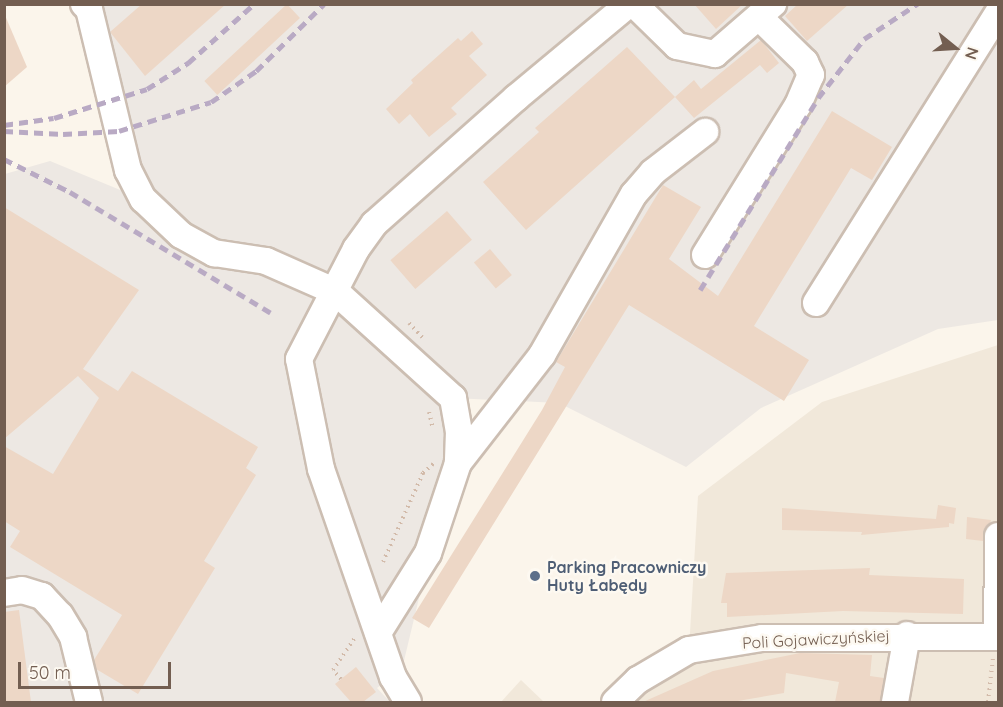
<!DOCTYPE html>
<html>
<head>
<meta charset="utf-8">
<style>
  body { margin:0 }
  #map { position:relative; width:1003px; height:707px; overflow:hidden; background:#fbf5eb; font-family:Quicksand,sans-serif }
  div>[style] { position:absolute }
  .residential>* { inset:0; background:#f1e8da }
  .industrial>* { inset:0; background:#ede8e3 }
  .building>* { inset:0; background:#edd7c6; transform-origin:0 0 }
  .path>* { height:4px; margin-top:-2px; transform-origin:0; background:repeating-linear-gradient(90deg,#d2baa9 0 1.5px,transparent 0 6px) }
  .roads { filter:drop-shadow(2px 0 #ccbeb2) drop-shadow(-2px 0 #ccbeb2) drop-shadow(0 2px #ccbeb2) drop-shadow(0 -2px #ccbeb2) }
  .minor>* { height:26px; margin:-13px; padding:0 13px; transform-origin:13px; border-radius:13px; background:#fff }
  .rail>* { height:4.5px; margin-top:-2.25px; transform-origin:0; background:repeating-linear-gradient(90deg,#b9aac4 0 9px,transparent 0 15px) }
  .dots>* { width:16px; height:16px; translate:-50% -50%; box-sizing:border-box; border:3px solid #fdf9f1; border-radius:50% }
  span { translate:-50% -50%; white-space:nowrap; text-align:center; line-height:1.15; -webkit-text-stroke:5px #fdf9f1; paint-order:stroke }
  .service-label { font-size:16px; color:#4e5e75; font-weight:700 }
  .left { translate:0 -50%; text-align:left }
  .street-label { font-size:16px; color:#735e51 }
  .frame { position:absolute; inset:0; border:6px solid #735e51; pointer-events:none }
  .north { position:absolute; left:925px; top:18px; width:60px; height:60px; -webkit-text-stroke:4px #fdf9f1; paint-order:stroke; rotate:108deg; font-size:16px; font-weight:700; line-height:24px; text-align:center; color:#735e51 }
  .north::after { content:''; display:block; margin:auto; width:21px; height:27px; background:#735e51; clip-path:polygon(50% 0,100% 100%,50% 72%,0 100%) }
  .scale { position:absolute; left:18px; top:662px; width:153px; height:27px; box-sizing:border-box; border:3px solid #735e51; border-top:0; padding-left:8px; font-size:18px; line-height:21px; white-space:nowrap; color:#735e51; -webkit-text-stroke:4px #fdf9f1; paint-order:stroke }
</style>
</head>
<body>
<div id="map">
  <div class="residential">
    <i style="clip-path:polygon(998px 345px,998px 702px,615px 702px,689px 650px,698px 496px,822px 402px)"></i>
    <i style="clip-path:polygon(521px 680px,544px 702px,501px 702px)"></i>
  </div>
  <div class="industrial">
    <i style="clip-path:polygon(96px 5px,998px 5px,998px 320px,938px 329px,761px 408px,686px 467px,559px 403px,453px 398px,459px 431px,402px 669px,377px 688px,390px 702px,5px 702px,5px 174px,50px 161px,142px 199px)"></i>
  </div>
  <div class="building">
    <i style="clip-path:polygon(142px 4px,226px 4px,145px 76px,110px 32px)"></i>
    <i style="left:287px;top:4px;width:19px;height:113px;rotate:47deg"></i>
    <i style="clip-path:polygon(694px 4px,743px 4px,716px 29px)"></i>
    <i style="clip-path:polygon(798px 4px,849px 4px,807px 41px,785px 16px)"></i>
    <i style="clip-path:polygon(4px 13px,27px 67px,4px 87px)"></i>
    <i style="clip-path:polygon(472px 31px,483px 44px,469px 56px,487px 75px,451px 108px,457px 114px,429px 137px,410px 114px,399px 124px,386px 109px,413px 83px,411px 80px,458px 38px,461px 41px)"></i>
    <i style="clip-path:polygon(761px 40px,779px 63px,767px 73px,760px 65px,694px 118px,675px 97px,694px 80px,701px 89px)"></i>
    <i style="clip-path:polygon(627px 47px,675px 97px,526px 230px,483px 182px,539px 132px,535px 128px)"></i>
    <i style="clip-path:polygon(832px 111px,892px 147px,872px 180px,851px 168px,754px 326px,809px 360px,784px 401px,629px 305px,429px 628px,412px 618px,542px 410px,565px 367px,556px 362px,663px 185px,701px 207px,669px 259px,718px 296px)"></i>
    <i style="clip-path:polygon(4px 207px,139px 290px,83px 369px,118px 391px,132px 371px,258px 447px,246px 468px,256px 475px,204px 561px,215px 568px,138px 694px,96px 669px,94px 660px,122px 615px,10px 547px,20px 531px,4px 521px,4px 446px,53px 474px,99px 398px,78px 376px,4px 439px)"></i>
    <i style="left:447px;top:211px;width:38px;height:75px;rotate:49deg"></i>
    <i style="left:490px;top:249px;width:34px;height:21px;rotate:50deg"></i>
    <i style="clip-path:polygon(938px 505px,956px 508px,954px 524px,949px 523px,949px 527px,861px 535px,862px 532px,782px 530px,782px 508px,936px 519px)"></i>
    <i style="clip-path:polygon(967px 517px,991px 520px,983px 541px,966px 539px)"></i>
    <i style="clip-path:polygon(870px 568px,869px 575px,964px 579px,963px 614px,843px 611px,727px 617px,727px 603px,721px 603px,726px 573px)"></i>
    <i style="clip-path:polygon(19px 610px,31px 702px,4px 702px,4px 612px)"></i>
    <i style="clip-path:polygon(800px 653px,872px 655px,870px 676px,884px 678px,880px 702px,835px 702px,839px 682px,786px 673px,784px 693px,732px 702px,643px 702px,713px 671px)"></i>
    <i style="clip-path:polygon(356px 667px,376px 692px,363px 702px,351px 702px,335px 684px)"></i>
  </div>
  <div class="path">
    <i style="left:409px;top:323px;width:22px;rotate:47deg"></i>
    <i style="left:429px;top:412px;width:17px;rotate:77deg"></i>
    <i style="left:383px;top:562px;width:98px;rotate:-65.8deg"></i>
    <i style="left:423px;top:473px;width:15px;rotate:-42deg"></i>
    <i style="left:341px;top:679px;width:12px;rotate:-132deg"></i>
    <i style="left:333px;top:670px;width:41px;rotate:-55.9deg"></i>
    <i style="left:988px;top:702px;width:44px;rotate:-83.5deg"></i>
  </div>
  <div class="roads">
    <div class="minor">
      <i style="left:84px;top:4px;width:7px;rotate:45deg"></i>
      <i style="left:89px;top:9px;width:166px;rotate:76.4deg"></i>
      <i style="left:128px;top:170px;width:33px;rotate:63deg"></i>
      <i style="left:143px;top:199px;width:52px;rotate:43.5deg"></i>
      <i style="left:181px;top:235px;width:38px;rotate:29deg"></i>
      <i style="left:214px;top:253px;width:53px;rotate:8.7deg"></i>
      <i style="left:266px;top:261px;width:77px;rotate:23.9deg"></i>
      <i style="left:336px;top:292px;width:158px;rotate:42.2deg"></i>
      <i style="left:453px;top:398px;width:34px;rotate:80deg"></i>
      <i style="left:459px;top:431px;width:32px;rotate:92deg"></i>
      <i style="left:458px;top:463px;width:95px;rotate:108.4deg"></i>
      <i style="left:428px;top:553px;width:94px;rotate:122deg"></i>
      <i style="left:634px;top:4px;width:60px;rotate:44.3deg"></i>
      <i style="left:677px;top:46px;width:39px;rotate:12deg"></i>
      <i style="left:715px;top:54px;width:77px;rotate:-40.8deg"></i>
      <i style="left:705px;top:255px;width:176px;rotate:-58.2deg"></i>
      <i style="left:798px;top:105px;width:33px;rotate:-67deg"></i>
      <i style="left:811px;top:75px;width:14px;rotate:-115deg"></i>
      <i style="left:805px;top:62px;width:63px;rotate:-135.6deg"></i>
      <i style="left:816px;top:303px;width:342px;rotate:-57.9deg"></i>
      <i style="left:458px;top:463px;width:137px;rotate:-52.1deg"></i>
      <i style="left:542px;top:355px;width:185px;rotate:-60.3deg"></i>
      <i style="left:634px;top:194px;width:29px;rotate:-49deg"></i>
      <i style="left:653px;top:172px;width:66px;rotate:-37.6deg"></i>
      <i style="left:4px;top:593px;width:18px;rotate:-9deg"></i>
      <i style="left:22px;top:590px;width:21px;rotate:17deg"></i>
      <i style="left:42px;top:596px;width:26px;rotate:47deg"></i>
      <i style="left:60px;top:615px;width:26px;rotate:59deg"></i>
      <i style="left:73px;top:637px;width:67px;rotate:76.2deg"></i>
      <i style="left:997px;top:637px;width:101px;rotate:-89.4deg"></i>
      <i style="left:408px;top:702px;width:29px;rotate:-121deg"></i>
      <i style="left:393px;top:677px;width:220px;rotate:-109.1deg"></i>
      <i style="left:321px;top:469px;width:112px;rotate:-101.3deg"></i>
      <i style="left:299px;top:359px;width:124px;rotate:-62.6deg"></i>
      <i style="left:356px;top:249px;width:31px;rotate:-54deg"></i>
      <i style="left:374px;top:224px;width:190px;rotate:-41.6deg"></i>
      <i style="left:516px;top:98px;width:147px;rotate:-39.8deg"></i>
      <i style="left:615px;top:702px;width:32px;rotate:-44deg"></i>
      <i style="left:638px;top:680px;width:59px;rotate:-30.5deg"></i>
      <i style="left:689px;top:650px;width:74px;rotate:-9.3deg"></i>
      <i style="left:762px;top:638px;width:236px;rotate:-0.2deg"></i>
      <i style="left:895px;top:702px;width:68px;rotate:-79.8deg"></i>
    </div>
  </div>
  <div class="rail">
    <i style="left:4px;top:125px;width:50px;rotate:-8deg"></i>
    <i style="left:54px;top:118px;width:97px;rotate:-17.3deg"></i>
    <i style="left:147px;top:89px;width:49px;rotate:-32.4deg"></i>
    <i style="left:188px;top:63px;width:89px;rotate:-41.8deg"></i>
    <i style="left:4px;top:131px;width:59px;rotate:2.9deg"></i>
    <i style="left:63px;top:134px;width:56px;rotate:-3.1deg"></i>
    <i style="left:119px;top:131px;width:96px;rotate:-17.5deg"></i>
    <i style="left:211px;top:102px;width:55px;rotate:-34.6deg"></i>
    <i style="left:256px;top:71px;width:95px;rotate:-44.6deg"></i>
    <i style="left:4px;top:159px;width:74px;rotate:26.6deg"></i>
    <i style="left:70px;top:192px;width:237px;rotate:31deg"></i>
    <i style="left:700px;top:290px;width:225px;rotate:-58.4deg"></i>
    <i style="left:818px;top:98px;width:75px;rotate:-52.1deg"></i>
    <i style="left:864px;top:39px;width:64px;rotate:-33.4deg"></i>
  </div>
  <div class="dots">
    <i style="left:535px;top:576px;background:#5c6f8a"></i>
  </div>
  <div class="service-label">
    <span class="left" style="left:547px;top:576px">Parking Pracowniczy<br>Huty Łabędy</span>
  </div>
  <div class="street-label">
    <span style="left:816px;top:639px;rotate:-3deg">Poli Gojawiczyńskiej</span>
  </div>
  <div class="frame"></div>
  <div class="north">N</div>
  <div class="scale">50 m</div>
</div>
</body>
</html>
